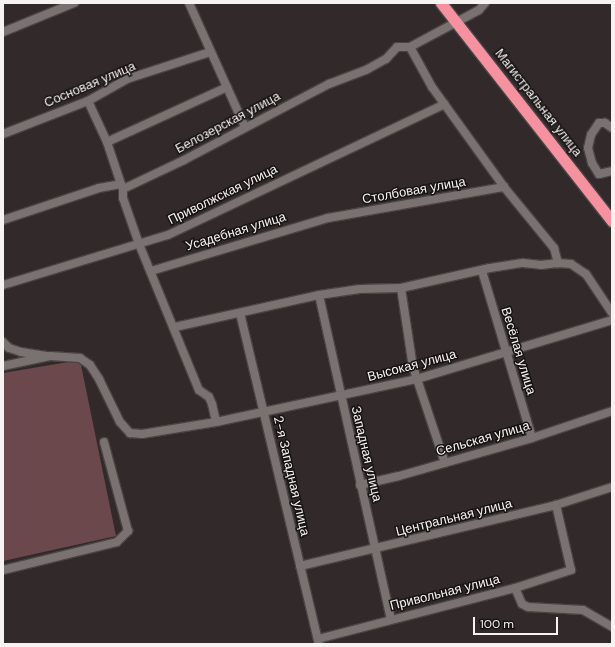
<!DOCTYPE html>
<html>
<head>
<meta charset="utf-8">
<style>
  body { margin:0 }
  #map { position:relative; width:615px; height:647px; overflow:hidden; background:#31292a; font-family:"DM Sans",sans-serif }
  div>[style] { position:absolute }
  .green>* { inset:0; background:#6b484c }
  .roads { filter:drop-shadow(1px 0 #4a4444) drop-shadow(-1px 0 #4a4444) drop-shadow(0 1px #4a4444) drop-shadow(0 -1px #4a4444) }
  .minor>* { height:8px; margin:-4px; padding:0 4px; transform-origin:4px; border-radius:4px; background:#7a7171 }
  .highway>* { height:11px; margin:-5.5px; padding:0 5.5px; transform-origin:5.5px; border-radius:5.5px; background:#f6929f }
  span { translate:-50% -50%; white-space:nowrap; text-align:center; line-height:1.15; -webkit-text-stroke:3px #171313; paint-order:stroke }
  .street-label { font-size:13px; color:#f8f3f3 }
  .frame { position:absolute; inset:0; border:4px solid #f8f3f3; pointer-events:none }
  .scale { position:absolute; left:473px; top:617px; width:85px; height:18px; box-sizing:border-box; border:2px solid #f8f3f3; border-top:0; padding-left:5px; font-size:12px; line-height:14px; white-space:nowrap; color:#f8f3f3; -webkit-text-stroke:3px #171313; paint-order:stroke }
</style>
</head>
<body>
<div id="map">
  <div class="green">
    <i style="clip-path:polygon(80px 360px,116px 536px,3px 561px,3px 373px)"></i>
  </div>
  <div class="roads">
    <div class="minor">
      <i style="left:189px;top:3px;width:136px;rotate:65.7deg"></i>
      <i style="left:3px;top:32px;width:77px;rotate:-22.2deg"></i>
      <i style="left:410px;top:47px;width:46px;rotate:61.2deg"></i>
      <i style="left:432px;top:87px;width:123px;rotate:54.2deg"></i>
      <i style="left:504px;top:187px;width:79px;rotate:50.7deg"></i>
      <i style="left:554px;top:248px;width:16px;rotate:75deg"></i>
      <i style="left:558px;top:263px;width:13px;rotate:4deg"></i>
      <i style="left:571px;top:264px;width:18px;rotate:34deg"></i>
      <i style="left:586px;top:274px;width:47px;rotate:56.3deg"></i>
      <i style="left:88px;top:101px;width:45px;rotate:65.1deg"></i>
      <i style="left:107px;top:142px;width:44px;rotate:71.6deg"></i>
      <i style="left:612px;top:128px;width:9px;rotate:-144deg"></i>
      <i style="left:605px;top:123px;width:6px;rotate:180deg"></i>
      <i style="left:599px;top:123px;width:14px;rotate:124deg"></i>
      <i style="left:591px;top:135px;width:13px;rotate:103deg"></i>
      <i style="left:588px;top:148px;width:16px;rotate:75deg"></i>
      <i style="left:592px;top:163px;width:13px;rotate:58deg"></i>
      <i style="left:599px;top:174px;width:13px;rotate:-13deg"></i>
      <i style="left:3px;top:134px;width:91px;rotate:-21.2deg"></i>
      <i style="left:88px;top:101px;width:45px;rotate:-29.4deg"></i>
      <i style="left:127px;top:79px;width:87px;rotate:-18deg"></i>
      <i style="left:107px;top:142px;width:132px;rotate:-24.6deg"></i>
      <i style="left:123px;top:189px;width:9px;rotate:90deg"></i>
      <i style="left:123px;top:198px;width:49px;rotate:70.8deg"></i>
      <i style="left:139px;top:244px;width:158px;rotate:67.7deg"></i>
      <i style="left:199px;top:390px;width:12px;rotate:35deg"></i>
      <i style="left:209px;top:397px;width:8px;rotate:67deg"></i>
      <i style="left:212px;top:404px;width:18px;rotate:77deg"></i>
      <i style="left:3px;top:220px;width:101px;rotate:-18.4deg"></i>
      <i style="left:99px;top:188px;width:22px;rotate:-10deg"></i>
      <i style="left:121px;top:184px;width:5px;rotate:68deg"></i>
      <i style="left:123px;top:189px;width:68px;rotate:-25.4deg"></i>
      <i style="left:184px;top:160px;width:164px;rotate:-27.7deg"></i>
      <i style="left:329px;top:84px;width:40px;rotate:-21deg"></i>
      <i style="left:366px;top:70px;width:23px;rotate:-29deg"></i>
      <i style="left:386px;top:59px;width:16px;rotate:-47deg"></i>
      <i style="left:397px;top:47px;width:13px"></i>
      <i style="left:410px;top:47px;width:78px;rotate:-28.2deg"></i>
      <i style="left:479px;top:10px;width:9px;rotate:-49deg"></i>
      <i style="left:151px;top:271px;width:185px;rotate:-16.7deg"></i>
      <i style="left:328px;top:218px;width:179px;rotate:-10deg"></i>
      <i style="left:482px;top:271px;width:174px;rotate:73.3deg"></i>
      <i style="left:3px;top:285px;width:172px;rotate:-16.9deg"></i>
      <i style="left:168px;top:235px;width:306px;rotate:-25.3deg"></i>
      <i style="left:401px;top:288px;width:80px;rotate:81.4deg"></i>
      <i style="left:413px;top:367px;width:101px;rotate:71.6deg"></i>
      <i style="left:319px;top:295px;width:332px;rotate:77.5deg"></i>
      <i style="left:240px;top:313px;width:340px;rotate:76.6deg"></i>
      <i style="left:175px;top:327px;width:148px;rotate:-12.5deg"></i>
      <i style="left:319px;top:295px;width:41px;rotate:-8.3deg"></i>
      <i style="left:360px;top:289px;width:41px;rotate:-1.4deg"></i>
      <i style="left:401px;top:288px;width:91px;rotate:-12.7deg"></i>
      <i style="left:490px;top:268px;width:33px;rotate:-9deg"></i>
      <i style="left:523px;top:263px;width:18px;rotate:6deg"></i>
      <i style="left:541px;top:265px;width:17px;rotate:-7deg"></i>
      <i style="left:3px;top:342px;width:8px;rotate:45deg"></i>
      <i style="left:9px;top:348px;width:13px;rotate:18deg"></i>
      <i style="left:21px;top:352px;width:26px;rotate:9deg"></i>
      <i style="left:3px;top:366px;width:48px;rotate:-12deg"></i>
      <i style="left:50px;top:356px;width:30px;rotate:4deg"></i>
      <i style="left:80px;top:358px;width:12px;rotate:35deg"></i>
      <i style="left:90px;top:365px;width:17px;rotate:57deg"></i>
      <i style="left:99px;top:379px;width:48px;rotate:64deg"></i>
      <i style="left:120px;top:422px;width:15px;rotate:48deg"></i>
      <i style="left:130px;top:433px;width:12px;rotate:5deg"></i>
      <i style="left:142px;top:434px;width:75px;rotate:-9.2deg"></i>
      <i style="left:216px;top:422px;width:206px;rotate:-12.1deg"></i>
      <i style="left:417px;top:379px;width:204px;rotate:-16.8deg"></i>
      <i style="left:360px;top:485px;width:40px;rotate:-13deg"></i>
      <i style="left:399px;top:476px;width:138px;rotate:-15.9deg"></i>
      <i style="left:532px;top:438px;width:84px;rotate:-18.6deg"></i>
      <i style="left:300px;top:566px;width:263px;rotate:-13.4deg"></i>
      <i style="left:556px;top:505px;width:59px;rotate:-17.8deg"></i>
      <i style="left:3px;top:570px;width:117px;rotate:-13.8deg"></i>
      <i style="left:117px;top:542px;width:16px;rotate:-45deg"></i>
      <i style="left:128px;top:531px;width:92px;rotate:-105.1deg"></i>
      <i style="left:515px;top:588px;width:59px;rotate:-17.8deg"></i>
      <i style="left:571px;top:570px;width:67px;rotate:-103deg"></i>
      <i style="left:318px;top:639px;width:203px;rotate:-14.5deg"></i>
      <i style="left:515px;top:588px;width:17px;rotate:66deg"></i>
      <i style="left:522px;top:604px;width:7px;rotate:27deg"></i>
      <i style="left:528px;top:607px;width:55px;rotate:3.1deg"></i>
      <i style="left:583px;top:610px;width:34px;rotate:30deg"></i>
    </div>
    <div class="highway">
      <i style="left:441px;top:3px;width:277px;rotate:51.9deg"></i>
    </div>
  </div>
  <div class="street-label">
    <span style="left:90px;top:85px;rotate:-23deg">Сосновая улица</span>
    <span style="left:538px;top:103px;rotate:52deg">Магистральная улица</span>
    <span style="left:228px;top:123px;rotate:-28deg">Белозерская улица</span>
    <span style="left:414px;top:191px;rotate:-10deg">Столбовая улица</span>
    <span style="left:223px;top:195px;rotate:-26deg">Приволжская улица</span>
    <span style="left:236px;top:232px;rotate:-17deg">Усадебная улица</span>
    <span style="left:518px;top:351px;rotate:73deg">Весёлая улица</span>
    <span style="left:412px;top:366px;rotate:-15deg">Высокая улица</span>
    <span style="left:483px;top:439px;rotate:-16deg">Сельская улица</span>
    <span style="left:366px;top:454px;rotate:77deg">Западная улица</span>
    <span style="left:291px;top:476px;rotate:77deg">2-я Западная улица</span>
    <span style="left:454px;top:518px;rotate:-14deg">Центральная улица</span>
    <span style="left:445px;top:593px;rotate:-14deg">Привольная улица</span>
  </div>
  <div class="frame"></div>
  <div class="scale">100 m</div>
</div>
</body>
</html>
